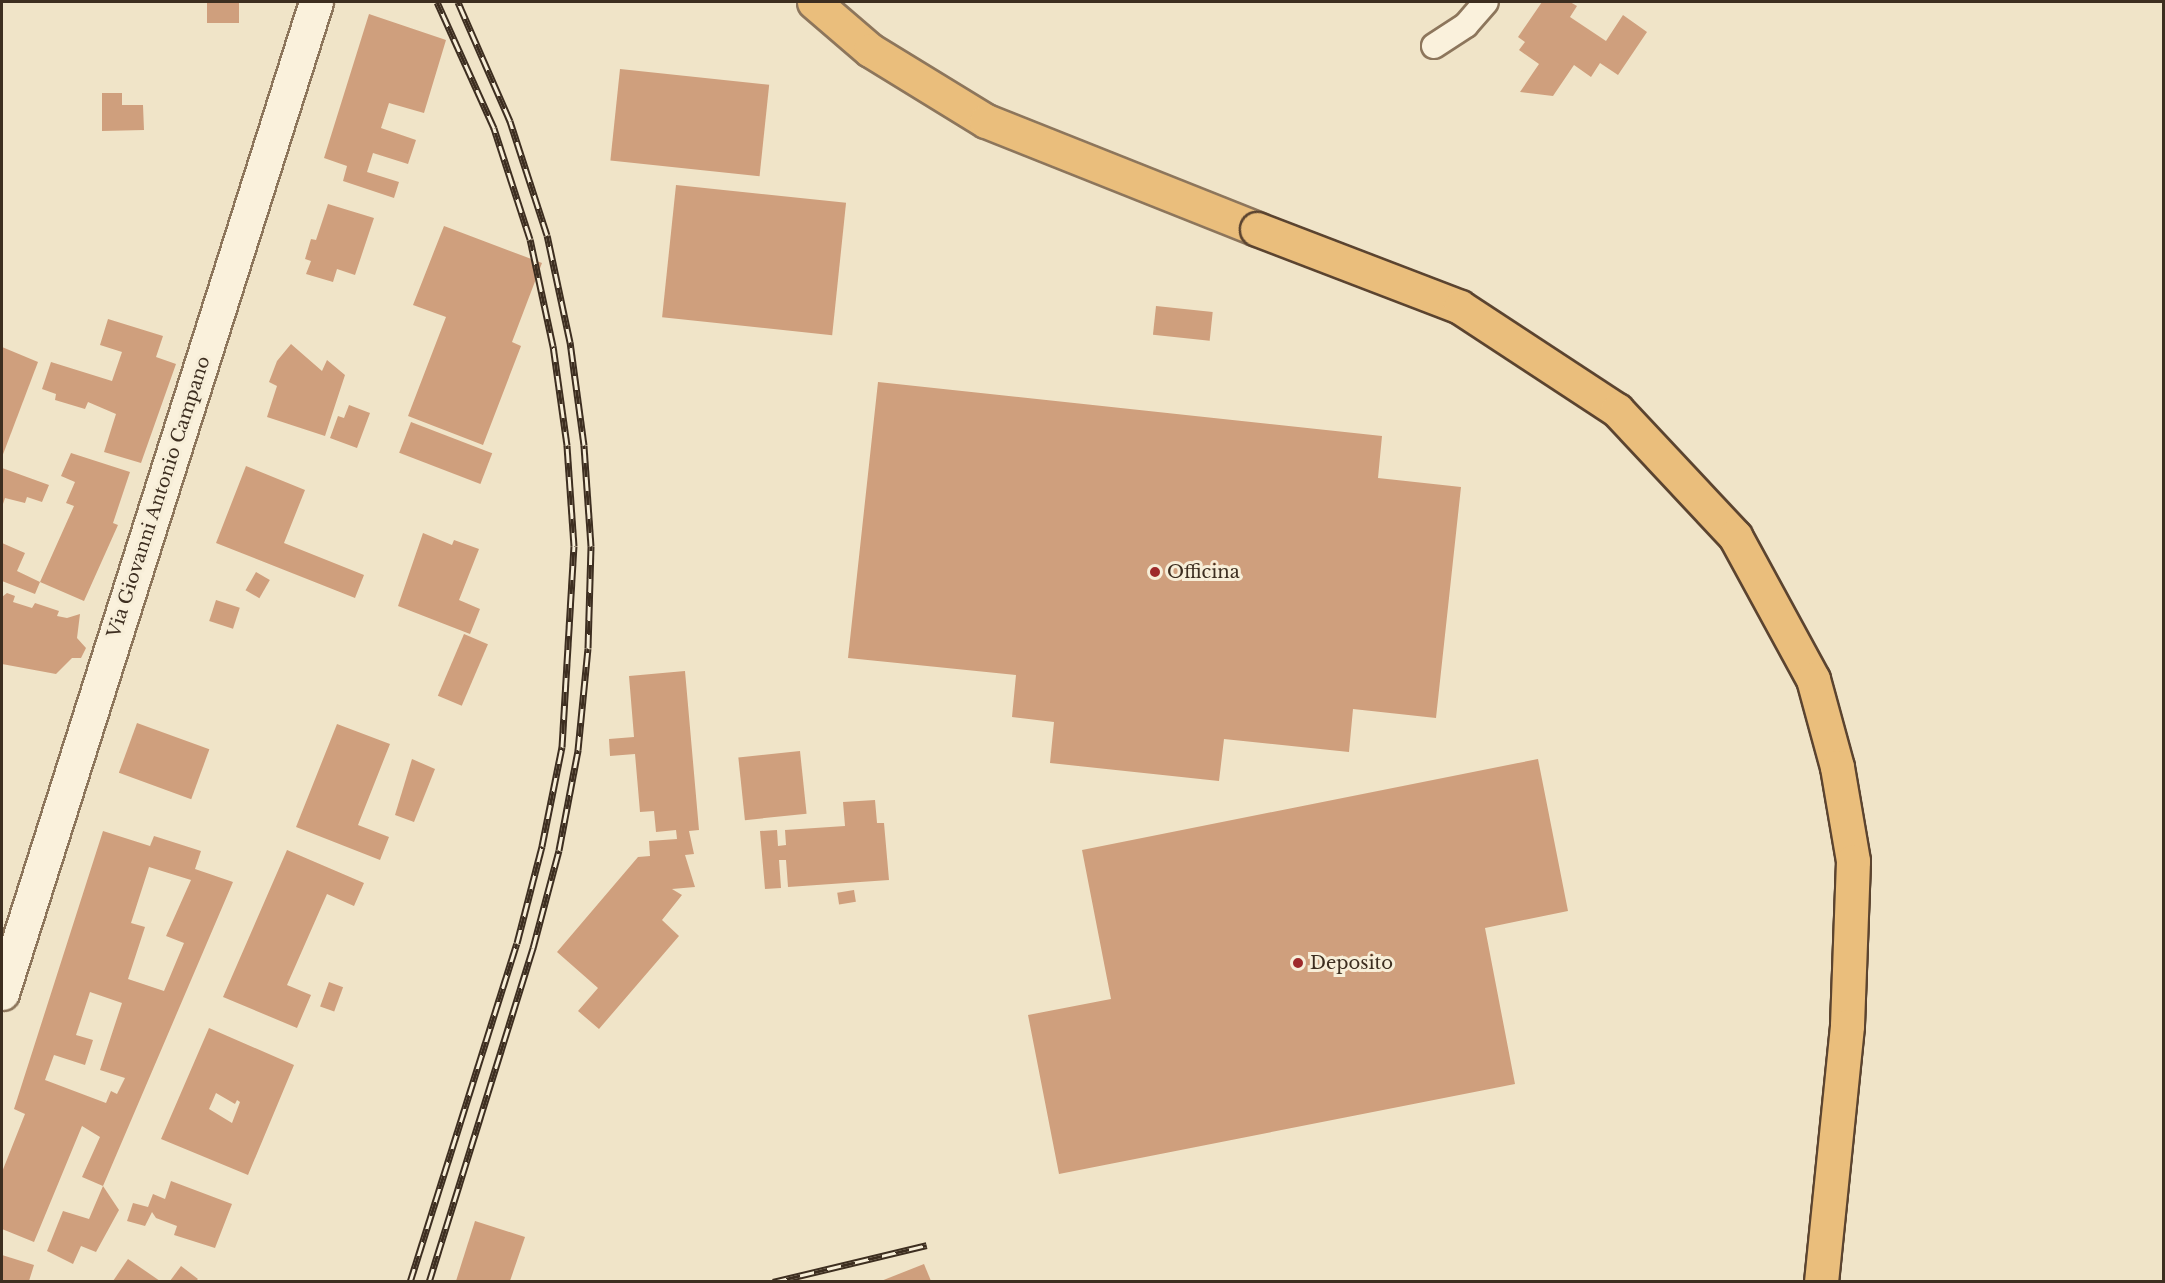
<!DOCTYPE html>
<html>
<head>
<meta charset="utf-8">
<style>
  body { margin:0 }
  #map { position:relative; width:2165px; height:1283px; overflow:hidden; background:#f0e4c8; font-family:"Libre Baskerville",serif }
  div>[style] { position:absolute }
  .building>* { inset:0; background:#cf9f7d; transform-origin:0 0 }
  .roads { filter:drop-shadow(2px 0 #8d765c) drop-shadow(-2px 0 #8d765c) drop-shadow(0 2px #8d765c) drop-shadow(0 -2px #8d765c) }
  .minor>* { height:24px; margin:-12px; padding:0 12px; transform-origin:12px; border-radius:12px; background:#faf1dc }
  .secondary>* { height:33px; margin:-16.5px; padding:0 16.5px; transform-origin:16.5px; border-radius:16.5px; background:#faf1dc }
  .trunk>* { height:33px; margin:-16.5px; padding:0 16.5px; transform-origin:16.5px; border-radius:16.5px; background:#eabe7c }
  .rail>* { height:7px; margin-top:-3.5px; transform-origin:0; background:repeating-linear-gradient(90deg,#f7eed8 0 14px,#3d2e20 0 28px); box-sizing:border-box; border-block:2px solid #3d2e20 }
  .bridges { filter:drop-shadow(2px 0 #5b4430) drop-shadow(-2px 0 #5b4430) drop-shadow(0 2px #5b4430) drop-shadow(0 -2px #5b4430) }
  .trunk-bridge>* { height:33px; margin:-16.5px; padding:0 16.5px; transform-origin:16.5px; border-radius:16.5px; background:#eabe7c }
  .dots>* { width:16px; height:16px; translate:-50% -50%; box-sizing:border-box; border:3px solid #f7eed8; border-radius:50% }
  span { translate:-50% -50%; white-space:nowrap; text-align:center; line-height:1.15; -webkit-text-stroke:6px #f7eed8; paint-order:stroke }
  .street-label { font-size:18px; color:#3d2e20 }
  .poi-label { font-size:18px; color:#3d2e20 }
  .left { translate:0 -50%; text-align:left }
  .frame { position:absolute; inset:0; border:3px solid #3d2e20; pointer-events:none }
</style>
</head>
<body>
<div id="map">
  <div class="building">
    <i style="left:207px;top:2px;width:32px;height:21px"></i>
    <i style="clip-path:polygon(1542px 2px,1570px 2px,1577px 6px,1570px 17px,1606px 41px,1623px 15px,1647px 32px,1618px 75px,1600px 63px,1591px 77px,1574px 65px,1553px 96px,1520px 92px,1539px 64px,1519px 50px,1525px 42px,1518px 37px)"></i>
    <i style="clip-path:polygon(369px 14px,446px 40px,424px 113px,389px 103px,381px 128px,416px 140px,408px 164px,373px 153px,367px 172px,399px 182px,394px 198px,343px 181px,347px 166px,324px 158px)"></i>
    <i style="left:620px;top:69px;width:150px;height:92px;rotate:6deg"></i>
    <i style="clip-path:polygon(102px 93px,122px 93px,122px 105px,143px 105px,144px 130px,102px 131px)"></i>
    <i style="left:676px;top:185px;width:171px;height:133px;rotate:6deg"></i>
    <i style="clip-path:polygon(328px 204px,374px 218px,355px 275px,337px 269px,333px 282px,306px 274px,311px 261px,305px 259px,311px 239px,316px 240px)"></i>
    <i style="clip-path:polygon(444px 226px,542px 263px,512px 342px,521px 346px,483px 445px,408px 416px,446px 317px,413px 305px)"></i>
    <i style="left:1156px;top:306px;width:57px;height:29px;rotate:6deg"></i>
    <i style="clip-path:polygon(108px 319px,163px 336px,156px 357px,176px 364px,141px 463px,104px 452px,116px 414px,88px 402px,85px 409px,55px 400px,56px 394px,42px 389px,51px 362px,112px 381px,122px 352px,100px 345px)"></i>
    <i style="clip-path:polygon(291px 344px,322px 371px,327px 360px,345px 375px,325px 436px,267px 417px,277px 386px,269px 382px,277px 361px)"></i>
    <i style="clip-path:polygon(2px 347px,38px 362px,2px 457px)"></i>
    <i style="clip-path:polygon(878px 382px,1382px 436px,1378px 478px,1461px 487px,1436px 718px,1353px 709px,1349px 752px,1224px 739px,1219px 781px,1050px 763px,1054px 722px,1012px 717px,1016px 675px,848px 658px)"></i>
    <i style="clip-path:polygon(349px 405px,370px 413px,357px 448px,330px 438px,338px 416px,344px 418px)"></i>
    <i style="left:411px;top:422px;width:87px;height:33px;rotate:21deg"></i>
    <i style="clip-path:polygon(71px 453px,130px 472px,113px 523px,118px 525px,84px 601px,40px 582px,74px 506px,66px 503px,75px 482px,61px 476px)"></i>
    <i style="clip-path:polygon(246px 466px,305px 490px,284px 543px,364px 575px,355px 598px,216px 543px)"></i>
    <i style="clip-path:polygon(2px 468px,49px 485px,42px 502px,27px 497px,25px 503px,5px 498px,2px 507px)"></i>
    <i style="clip-path:polygon(423px 533px,452px 545px,454px 540px,479px 549px,459px 600px,480px 609px,470px 634px,398px 606px)"></i>
    <i style="clip-path:polygon(2px 543px,25px 553px,17px 571px,40px 582px,35px 594px,2px 581px)"></i>
    <i style="left:256px;top:572px;width:16px;height:21px;rotate:30deg"></i>
    <i style="clip-path:polygon(7px 593px,15px 596px,13px 602px,32px 608px,35px 603px,59px 611px,57px 616px,67px 618px,80px 614px,77px 638px,86px 648px,81px 658px,72px 658px,56px 674px,2px 664px,2px 597px)"></i>
    <i style="left:216px;top:600px;width:25px;height:22px;rotate:18deg"></i>
    <i style="left:464px;top:634px;width:26px;height:67px;rotate:23deg"></i>
    <i style="clip-path:polygon(685px 671px,699px 830px,689px 831px,694px 854px,685px 855px,695px 887px,672px 889px,682px 895px,662px 920px,679px 936px,599px 1029px,578px 1011px,598px 988px,557px 952px,638px 857px,650px 856px,649px 841px,677px 839px,676px 830px,656px 832px,654px 811px,640px 812px,635px 754px,610px 756px,609px 739px,634px 737px,629px 676px)"></i>
    <i style="left:137px;top:723px;width:77px;height:53px;rotate:20deg"></i>
    <i style="clip-path:polygon(337px 724px,390px 744px,358px 825px,389px 837px,380px 860px,296px 827px)"></i>
    <i style="left:800px;top:751px;width:63px;height:62px;rotate:84deg"></i>
    <i style="clip-path:polygon(412px 759px,435px 769px,414px 822px,395px 815px)"></i>
    <i style="clip-path:polygon(1538px 759px,1568px 911px,1485px 928px,1515px 1084px,1059px 1174px,1028px 1015px,1111px 999px,1082px 850px)"></i>
    <i style="clip-path:polygon(875px 800px,877px 823px,884px 823px,889px 880px,788px 887px,786px 860px,779px 860px,781px 888px,765px 889px,760px 831px,777px 830px,778px 846px,786px 845px,785px 830px,845px 826px,843px 802px)"></i>
    <i style="clip-path:polygon(evenodd,103px 831px,150px 846px,154px 836px,201px 851px,195px 869px,233px 882px,103px 1186px,82px 1177px,100px 1137px,82px 1126px,34px 1242px,2px 1229px,2px 1172px,25px 1114px,14px 1109px,103px 831px,149px 867px,191px 880px,166px 936px,184px 943px,164px 991px,128px 979px,145px 927px,131px 923px,149px 867px,103px 831px,90px 992px,122px 1003px,100px 1070px,125px 1078px,117px 1094px,111px 1091px,106px 1103px,45px 1080px,54px 1055px,85px 1065px,93px 1040px,76px 1035px,90px 992px)"></i>
    <i style="clip-path:polygon(287px 850px,364px 883px,354px 906px,327px 894px,287px 985px,311px 995px,297px 1028px,223px 997px)"></i>
    <i style="left:854px;top:890px;width:12px;height:17px;rotate:81deg"></i>
    <i style="left:329px;top:982px;width:15px;height:26px;rotate:20deg"></i>
    <i style="clip-path:polygon(evenodd,209px 1028px,294px 1065px,248px 1175px,161px 1139px,209px 1028px,216px 1093px,235px 1104px,237px 1100px,240px 1102px,232px 1123px,209px 1109px,216px 1093px)"></i>
    <i style="clip-path:polygon(171px 1181px,232px 1204px,215px 1248px,174px 1235px,177px 1226px,156px 1218px,152px 1212px,145px 1226px,127px 1221px,133px 1203px,148px 1207px,153px 1194px,165px 1199px)"></i>
    <i style="clip-path:polygon(103px 1186px,119px 1210px,96px 1252px,81px 1246px,73px 1264px,47px 1251px,63px 1211px,89px 1219px)"></i>
    <i style="clip-path:polygon(475px 1221px,525px 1237px,510px 1281px,456px 1281px)"></i>
    <i style="clip-path:polygon(2px 1255px,34px 1265px,29px 1281px,2px 1281px)"></i>
    <i style="clip-path:polygon(128px 1259px,160px 1281px,113px 1281px)"></i>
    <i style="clip-path:polygon(924px 1264px,931px 1281px,881px 1281px)"></i>
    <i style="clip-path:polygon(181px 1266px,198px 1279px,196px 1281px,170px 1281px)"></i>
  </div>
  <div class="roads">
    <div class="minor">
      <i style="left:1434px;top:46px;width:38px;rotate:-33deg"></i>
      <i style="left:1466px;top:25px;width:30px;rotate:-49deg"></i>
    </div>
    <div class="secondary">
      <i style="left:2px;top:993px;width:1040px;rotate:-72.42deg"></i>
    </div>
    <div class="trunk">
      <i style="left:814px;top:2px;width:74px;rotate:40.6deg"></i>
      <i style="left:870px;top:50px;width:136px;rotate:31.5deg"></i>
      <i style="left:986px;top:121px;width:292px;rotate:21.7deg"></i>
    </div>
  </div>
  <div class="rail">
    <i style="left:410px;top:1282px;width:355px;rotate:-72.5deg"></i>
    <i style="left:517px;top:943px;width:100px;rotate:-75.5deg"></i>
    <i style="left:542px;top:846px;width:101px;rotate:-78.6deg"></i>
    <i style="left:562px;top:747px;width:201px;rotate:-86.6deg"></i>
    <i style="left:574px;top:546px;width:101px;rotate:-94deg"></i>
    <i style="left:567px;top:445px;width:100px;rotate:-98deg"></i>
    <i style="left:553px;top:346px;width:109px;rotate:-102.1deg"></i>
    <i style="left:530px;top:239px;width:117px;rotate:-108deg"></i>
    <i style="left:494px;top:128px;width:138px;rotate:-114.3deg"></i>
    <i style="left:429px;top:1282px;width:350px;rotate:-72.7deg"></i>
    <i style="left:533px;top:948px;width:101px;rotate:-75.1deg"></i>
    <i style="left:559px;top:850px;width:102px;rotate:-79.2deg"></i>
    <i style="left:578px;top:750px;width:102px;rotate:-84.4deg"></i>
    <i style="left:588px;top:648px;width:102px;rotate:-88.3deg"></i>
    <i style="left:591px;top:546px;width:101px;rotate:-94deg"></i>
    <i style="left:584px;top:445px;width:104px;rotate:-97.7deg"></i>
    <i style="left:570px;top:342px;width:109px;rotate:-102.1deg"></i>
    <i style="left:547px;top:235px;width:120px;rotate:-108deg"></i>
    <i style="left:510px;top:121px;width:130px;rotate:-113.6deg"></i>
    <i style="left:773px;top:1282px;width:158px;rotate:-13.5deg"></i>
  </div>
  <div class="bridges">
    <div class="trunk-bridge">
      <i style="left:1257px;top:229px;width:217px;rotate:21deg"></i>
      <i style="left:1460px;top:307px;width:188px;rotate:33.3deg"></i>
      <i style="left:1617px;top:410px;width:173px;rotate:46.9deg"></i>
      <i style="left:1735px;top:536px;width:163px;rotate:61.4deg"></i>
      <i style="left:1813px;top:679px;width:91px;rotate:74.7deg"></i>
      <i style="left:1837px;top:767px;width:95px;rotate:80.3deg"></i>
      <i style="left:1853px;top:861px;width:165px;rotate:92.1deg"></i>
      <i style="left:1847px;top:1026px;width:257px;rotate:95.8deg"></i>
    </div>
  </div>
  <div class="dots">
    <i style="left:1155px;top:572px;background:#9e2a2b"></i>
    <i style="left:1298px;top:963px;background:#9e2a2b"></i>
  </div>
  <div class="street-label">
    <span style="left:159px;top:497px;rotate:-72deg">Via Giovanni Antonio Campano</span>
  </div>
  <div class="poi-label">
    <span class="left" style="left:1167px;top:572px">Officina</span>
    <span class="left" style="left:1310px;top:963px">Deposito</span>
  </div>
  <div class="frame"></div>
</div>
</body>
</html>
